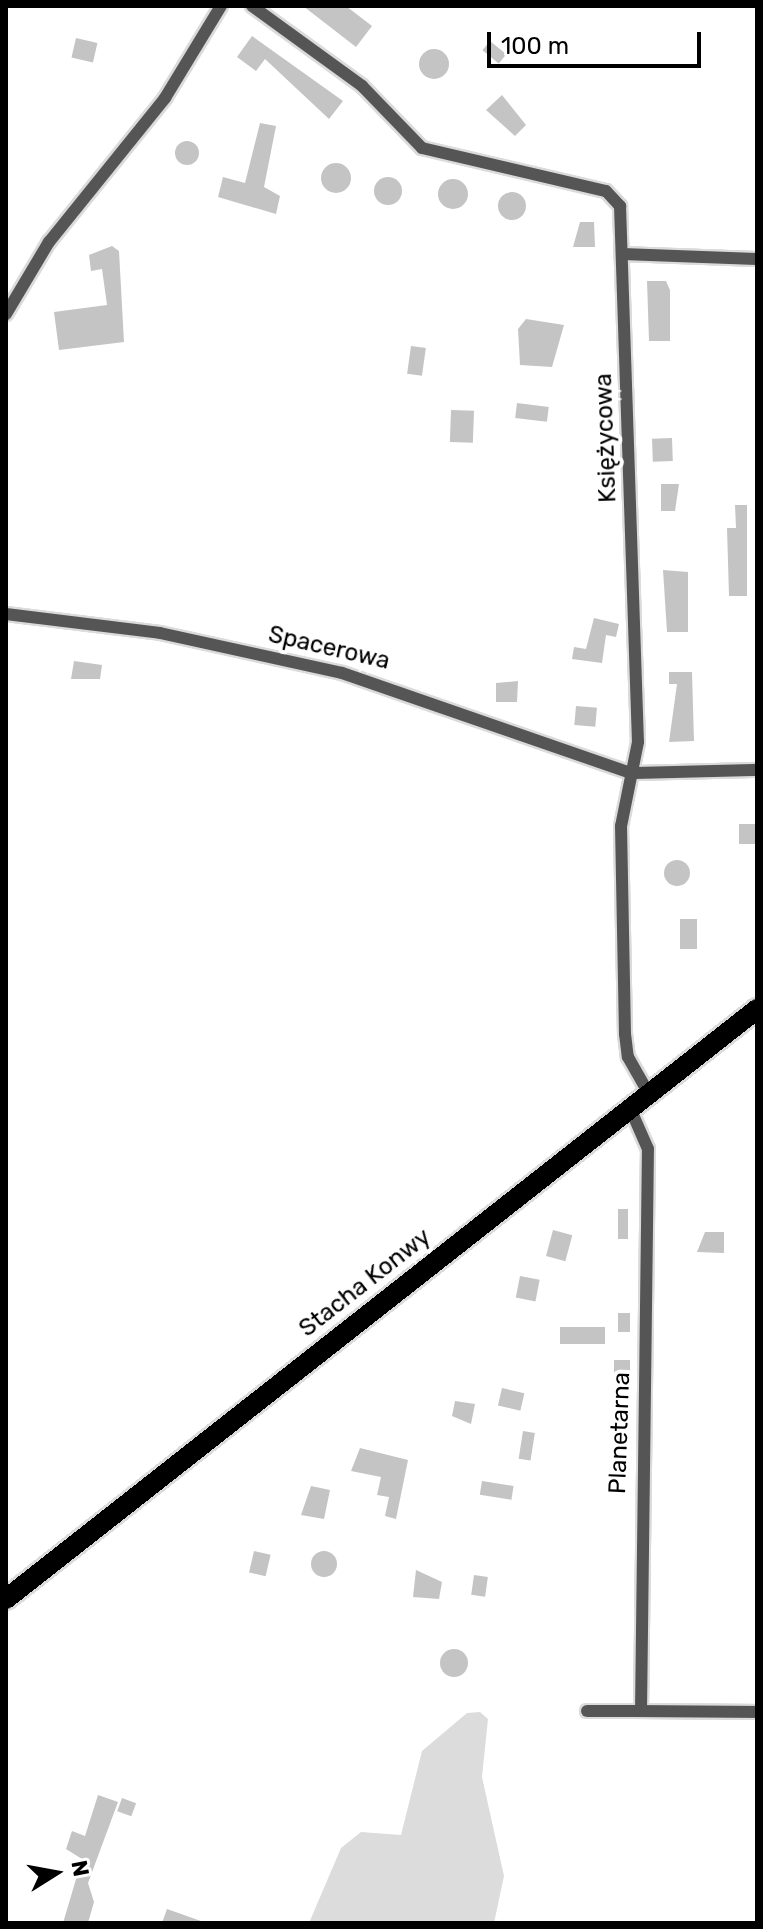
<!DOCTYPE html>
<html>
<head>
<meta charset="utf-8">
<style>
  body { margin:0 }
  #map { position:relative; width:763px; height:1929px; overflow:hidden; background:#fff; font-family:Rubik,sans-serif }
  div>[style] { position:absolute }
  .green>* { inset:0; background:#dcdcdc }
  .building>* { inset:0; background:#c4c4c4; transform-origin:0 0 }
  .round { border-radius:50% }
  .roads { filter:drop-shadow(2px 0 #dbdbdb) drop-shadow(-2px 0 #dbdbdb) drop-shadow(0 2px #dbdbdb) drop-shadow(0 -2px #dbdbdb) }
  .street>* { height:12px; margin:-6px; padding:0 6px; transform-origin:6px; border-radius:6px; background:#555 }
  .primary>* { height:20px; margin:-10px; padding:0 10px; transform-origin:10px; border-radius:10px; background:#000 }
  span { translate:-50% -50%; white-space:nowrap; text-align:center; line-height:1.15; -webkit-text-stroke:8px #fff; paint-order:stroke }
  .street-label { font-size:24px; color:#000 }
  .frame { position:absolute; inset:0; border:8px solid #000; pointer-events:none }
  .north { position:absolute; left:16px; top:1833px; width:80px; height:80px; -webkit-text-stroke:6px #fff; paint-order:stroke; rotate:79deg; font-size:22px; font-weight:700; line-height:32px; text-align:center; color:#000 }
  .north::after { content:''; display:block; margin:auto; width:28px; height:36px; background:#000; clip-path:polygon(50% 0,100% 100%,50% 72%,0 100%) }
  .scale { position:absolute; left:487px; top:32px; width:214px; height:36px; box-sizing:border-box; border:4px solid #000; border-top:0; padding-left:10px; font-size:24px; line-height:28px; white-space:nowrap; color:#000; -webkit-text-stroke:6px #fff; paint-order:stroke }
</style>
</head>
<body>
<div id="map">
  <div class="green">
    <i style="clip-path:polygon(480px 1712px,488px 1719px,482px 1777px,504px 1876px,494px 1923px,309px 1923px,341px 1848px,361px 1832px,401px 1835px,422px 1751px,467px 1713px)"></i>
  </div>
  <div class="building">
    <i style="clip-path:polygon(303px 6px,346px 6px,372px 26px,356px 47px)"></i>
    <i style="clip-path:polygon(252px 36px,343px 101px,329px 119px,265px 59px,256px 71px,237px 57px)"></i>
    <i style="left:76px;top:38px;width:22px;height:20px;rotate:13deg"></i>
    <i style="left:490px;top:41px;width:21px;height:12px;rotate:39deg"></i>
    <i class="round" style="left:419px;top:49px;width:30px;height:30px"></i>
    <i style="clip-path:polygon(502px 95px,526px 125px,515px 136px,486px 110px)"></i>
    <i style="clip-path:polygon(260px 123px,276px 126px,264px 187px,280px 196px,276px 214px,218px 197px,223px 177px,245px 183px)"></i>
    <i class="round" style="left:175px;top:141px;width:24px;height:24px"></i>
    <i class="round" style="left:321px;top:163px;width:30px;height:30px"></i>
    <i class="round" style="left:374px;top:177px;width:28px;height:28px"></i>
    <i class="round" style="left:438px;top:179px;width:30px;height:30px"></i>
    <i class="round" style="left:498px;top:192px;width:28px;height:28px"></i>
    <i style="clip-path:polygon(580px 222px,594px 222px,595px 247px,573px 247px)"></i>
    <i style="clip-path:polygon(112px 246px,119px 251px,124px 342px,59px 350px,54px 312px,107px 305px,102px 269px,91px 271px,89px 255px)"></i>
    <i style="clip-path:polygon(647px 281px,666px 281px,670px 290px,670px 341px,649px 341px)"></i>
    <i style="clip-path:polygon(526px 319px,564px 325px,552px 367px,520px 365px,518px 329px)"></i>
    <i style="left:411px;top:346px;width:15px;height:28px;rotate:8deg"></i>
    <i style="left:517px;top:403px;width:32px;height:15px;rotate:7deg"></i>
    <i style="left:451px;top:410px;width:23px;height:32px;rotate:2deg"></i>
    <i style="left:672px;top:438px;width:23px;height:20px;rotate:88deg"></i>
    <i style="clip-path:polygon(661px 484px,679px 484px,675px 511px,661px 511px)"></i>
    <i style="clip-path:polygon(735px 505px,747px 505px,747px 596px,729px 596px,727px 528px,736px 528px)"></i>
    <i style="clip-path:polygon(663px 570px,688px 572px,688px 632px,667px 632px)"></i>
    <i style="clip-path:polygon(594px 618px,619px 624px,616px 637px,606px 635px,602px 663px,572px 659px,574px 647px,586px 649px)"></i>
    <i style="clip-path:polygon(74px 661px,102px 665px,100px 679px,71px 679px)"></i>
    <i style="clip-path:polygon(669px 672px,692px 672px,694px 741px,669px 742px,677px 684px,669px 684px)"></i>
    <i style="clip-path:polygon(518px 681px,517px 702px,496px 702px,496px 683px)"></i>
    <i style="left:576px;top:706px;width:21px;height:19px;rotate:5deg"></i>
    <i style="left:739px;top:824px;width:18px;height:20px"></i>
    <i class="round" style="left:664px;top:860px;width:26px;height:26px"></i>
    <i style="left:680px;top:919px;width:17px;height:30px"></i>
    <i style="left:618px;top:1209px;width:10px;height:30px"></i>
    <i style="left:553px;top:1230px;width:20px;height:27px;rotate:15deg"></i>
    <i style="clip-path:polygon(705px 1232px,724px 1232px,724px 1253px,697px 1252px)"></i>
    <i style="left:520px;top:1276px;width:20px;height:22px;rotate:11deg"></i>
    <i style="left:618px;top:1313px;width:12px;height:19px"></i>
    <i style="left:560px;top:1327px;width:45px;height:17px"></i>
    <i style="left:614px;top:1360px;width:16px;height:13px"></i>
    <i style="left:502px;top:1388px;width:23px;height:18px;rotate:13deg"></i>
    <i style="clip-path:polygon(455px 1401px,475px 1404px,471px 1424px,452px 1416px)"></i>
    <i style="left:523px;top:1431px;width:12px;height:28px;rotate:9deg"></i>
    <i style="clip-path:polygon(360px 1448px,408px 1460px,396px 1519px,385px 1516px,389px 1497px,377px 1495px,381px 1477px,351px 1471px)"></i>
    <i style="left:482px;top:1481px;width:32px;height:14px;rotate:9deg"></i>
    <i style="clip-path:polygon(311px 1486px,330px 1490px,324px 1519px,301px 1515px)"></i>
    <i class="round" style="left:311px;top:1551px;width:26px;height:26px"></i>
    <i style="left:254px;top:1551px;width:17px;height:22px;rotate:13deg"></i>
    <i style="clip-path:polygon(416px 1570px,442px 1582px,439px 1599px,413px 1597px)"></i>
    <i style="left:474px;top:1575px;width:14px;height:20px;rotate:8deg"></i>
    <i class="round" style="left:440px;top:1649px;width:28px;height:28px"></i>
    <i style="clip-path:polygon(98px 1795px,118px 1802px,88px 1883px,94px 1902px,88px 1923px,63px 1923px,82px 1859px,66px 1849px,72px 1831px,85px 1836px)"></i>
    <i style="left:122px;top:1798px;width:15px;height:14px;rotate:20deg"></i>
    <i style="clip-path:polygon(167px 1909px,201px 1921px,201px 1923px,162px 1923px)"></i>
  </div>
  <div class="roads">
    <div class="street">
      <i style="left:252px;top:6px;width:136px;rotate:36deg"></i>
      <i style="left:362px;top:86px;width:86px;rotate:45.9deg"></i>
      <i style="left:422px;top:148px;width:189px;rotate:13.2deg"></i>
      <i style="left:606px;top:191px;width:21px;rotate:47deg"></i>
      <i style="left:620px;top:206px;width:536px;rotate:88.08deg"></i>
      <i style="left:638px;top:742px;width:86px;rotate:101.4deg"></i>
      <i style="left:621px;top:826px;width:208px;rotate:88.9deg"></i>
      <i style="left:625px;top:1034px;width:23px;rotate:83deg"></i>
      <i style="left:628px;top:1057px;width:43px;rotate:60.4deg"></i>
      <i style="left:622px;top:254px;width:135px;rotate:2.1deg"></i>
      <i style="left:6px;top:314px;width:84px;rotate:-59.2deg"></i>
      <i style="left:49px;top:242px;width:185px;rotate:-51.1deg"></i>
      <i style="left:165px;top:98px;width:108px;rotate:-58.7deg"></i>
      <i style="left:6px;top:614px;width:155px;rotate:7deg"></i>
      <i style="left:160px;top:633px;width:186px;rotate:12.4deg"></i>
      <i style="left:342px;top:673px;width:306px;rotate:19.1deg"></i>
      <i style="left:631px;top:773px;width:126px;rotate:-1.4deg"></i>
      <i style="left:587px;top:1711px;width:54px"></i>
      <i style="left:641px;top:1711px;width:562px;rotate:-89.29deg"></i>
      <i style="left:648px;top:1149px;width:45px;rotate:-113.7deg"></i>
      <i style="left:641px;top:1711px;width:116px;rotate:0.5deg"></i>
    </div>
    <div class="primary">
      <i style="left:6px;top:1599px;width:955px;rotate:-38.15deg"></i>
    </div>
  </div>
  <div class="street-label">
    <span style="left:606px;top:438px;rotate:-92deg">Księżycowa</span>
    <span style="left:329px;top:648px;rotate:13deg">Spacerowa</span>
    <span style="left:365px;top:1283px;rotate:-38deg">Stacha Konwy</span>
    <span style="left:620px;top:1433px;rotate:-88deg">Planetarna</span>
  </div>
  <div class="frame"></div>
  <div class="north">N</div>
  <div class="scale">100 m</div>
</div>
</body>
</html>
